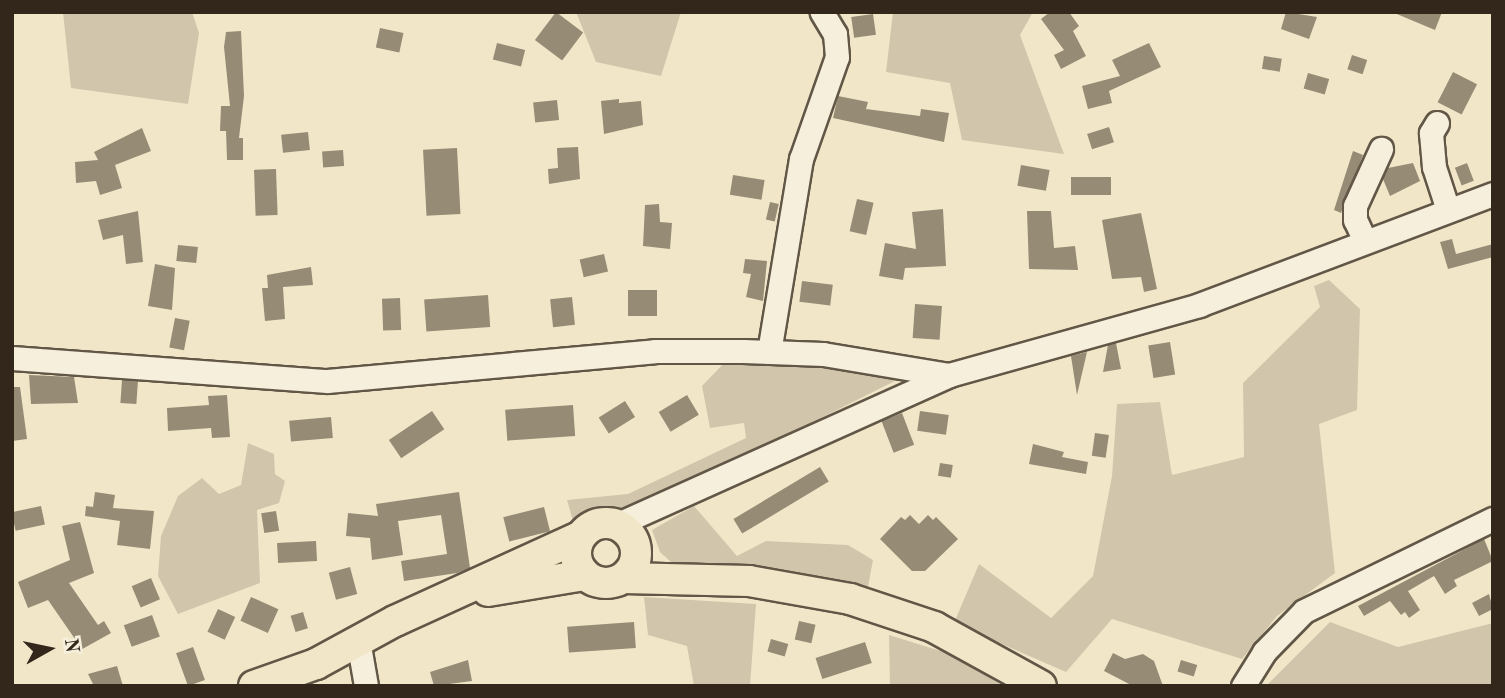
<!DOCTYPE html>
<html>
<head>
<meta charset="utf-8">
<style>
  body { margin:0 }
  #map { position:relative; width:1505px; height:698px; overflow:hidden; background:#f1e7c8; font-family:"Old Standard TT",serif }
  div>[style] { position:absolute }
  .green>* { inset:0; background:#d1c6ab }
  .building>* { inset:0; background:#968b75; transform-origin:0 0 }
  .roads { filter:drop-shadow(2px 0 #625747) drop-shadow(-2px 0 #625747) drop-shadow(0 2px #625747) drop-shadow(0 -2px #625747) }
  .minor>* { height:23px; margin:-11.5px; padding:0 11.5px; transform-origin:11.5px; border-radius:11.5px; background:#f6efdb }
  .major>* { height:30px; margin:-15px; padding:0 15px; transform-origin:15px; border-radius:15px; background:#f1e7c8 }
  .major>.ring { margin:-15px; padding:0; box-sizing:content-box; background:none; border:30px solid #f1e7c8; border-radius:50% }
  span { translate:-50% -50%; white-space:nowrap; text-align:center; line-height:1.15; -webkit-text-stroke:5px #f6efdb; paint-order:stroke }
  .frame { position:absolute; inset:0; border:14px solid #33271c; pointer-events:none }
  .north { position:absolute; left:14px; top:614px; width:70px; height:70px; -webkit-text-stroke:5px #f6efdb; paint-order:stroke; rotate:81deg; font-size:19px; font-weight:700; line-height:28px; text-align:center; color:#33271c }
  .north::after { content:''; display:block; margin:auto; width:24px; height:32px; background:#33271c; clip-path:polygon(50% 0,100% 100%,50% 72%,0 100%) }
</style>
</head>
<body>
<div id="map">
  <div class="green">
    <i style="clip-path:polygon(63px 12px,192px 12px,199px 33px,188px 104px,71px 88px)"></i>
    <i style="clip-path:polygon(576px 12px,681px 12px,661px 76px,596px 62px)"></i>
    <i style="clip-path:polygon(893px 12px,1033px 12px,1020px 35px,1064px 154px,962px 140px,950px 83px,886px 72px)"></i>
    <i style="clip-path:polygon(1329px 280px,1360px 309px,1357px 410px,1319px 424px,1335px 573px,1277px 616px,1242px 659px,1112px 619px,1066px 672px,954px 623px,979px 564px,1051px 618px,1093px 576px,1112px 476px,1117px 404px,1160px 402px,1172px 475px,1244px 457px,1243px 383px,1320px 307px,1314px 286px)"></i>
    <i style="clip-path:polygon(724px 363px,896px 372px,895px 381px,578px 539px,567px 500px,628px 494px,746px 438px,744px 423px,710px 428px,702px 386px)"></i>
    <i style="clip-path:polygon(248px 443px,274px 454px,275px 474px,285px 481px,279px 503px,257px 510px,260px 583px,178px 614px,158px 576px,161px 536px,178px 496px,202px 478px,219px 494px,241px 485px)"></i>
    <i style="clip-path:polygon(694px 506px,737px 556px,766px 541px,848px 545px,873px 560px,868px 587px,864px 596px,683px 573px,660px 552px,652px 530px)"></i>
    <i style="clip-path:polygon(644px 597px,756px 604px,750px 686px,694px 686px,687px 646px,648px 635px)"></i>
    <i style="clip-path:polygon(1330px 622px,1398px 647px,1493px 623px,1493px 686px,1266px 686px)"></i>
    <i style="clip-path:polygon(889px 635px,963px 658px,1002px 686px,890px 686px)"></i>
  </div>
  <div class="building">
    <i style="left:556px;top:12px;width:34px;height:35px;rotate:37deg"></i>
    <i style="clip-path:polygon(1050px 12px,1069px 12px,1079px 26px,1073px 31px,1086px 56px,1061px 69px,1054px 55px,1064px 50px,1041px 19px)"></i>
    <i style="clip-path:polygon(1286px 12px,1317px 17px,1309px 39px,1281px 29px)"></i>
    <i style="clip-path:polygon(1392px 12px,1442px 12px,1435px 30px)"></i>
    <i style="left:873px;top:14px;width:21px;height:22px;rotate:82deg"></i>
    <i style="left:380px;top:28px;width:24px;height:20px;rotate:12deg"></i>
    <i style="clip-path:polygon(241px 31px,244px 96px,239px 138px,243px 138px,243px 160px,227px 160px,226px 131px,220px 131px,221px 106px,230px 106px,224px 47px,226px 32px)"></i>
    <i style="left:497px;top:43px;width:29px;height:17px;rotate:14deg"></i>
    <i style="clip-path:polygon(1149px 43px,1161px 67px,1109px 91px,1112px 103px,1088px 109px,1082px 86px,1120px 76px,1112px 60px)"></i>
    <i style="left:1352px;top:55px;width:16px;height:15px;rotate:18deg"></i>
    <i style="left:1264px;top:56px;width:18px;height:13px;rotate:9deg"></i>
    <i style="left:1453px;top:72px;width:27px;height:34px;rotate:27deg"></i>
    <i style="left:1308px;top:73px;width:22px;height:16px;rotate:16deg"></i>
    <i style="clip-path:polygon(838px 96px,868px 102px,866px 109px,920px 116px,921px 109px,949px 113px,944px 142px,833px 118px)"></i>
    <i style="clip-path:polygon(619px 99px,619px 103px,641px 101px,643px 125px,604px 134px,601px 101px)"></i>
    <i style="left:557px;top:100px;width:20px;height:24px;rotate:84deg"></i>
    <i style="left:1109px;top:127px;width:16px;height:23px;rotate:72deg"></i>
    <i style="clip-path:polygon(142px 128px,151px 151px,115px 165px,122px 188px,100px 195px,96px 181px,76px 183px,75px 162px,98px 160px,94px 152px)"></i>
    <i style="left:308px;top:132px;width:18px;height:27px;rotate:84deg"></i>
    <i style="clip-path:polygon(578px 147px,580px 179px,549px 184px,548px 169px,558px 168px,557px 148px)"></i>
    <i style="left:457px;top:148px;width:66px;height:34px;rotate:87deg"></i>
    <i style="left:343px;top:150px;width:16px;height:21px;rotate:86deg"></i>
    <i style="clip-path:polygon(1353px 151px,1363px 155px,1341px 213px,1334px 210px)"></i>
    <i style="clip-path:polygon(1413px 163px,1420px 181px,1390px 196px,1383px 179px,1388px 168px)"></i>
    <i style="left:1467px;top:163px;width:19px;height:13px;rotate:69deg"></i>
    <i style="left:1021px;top:165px;width:29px;height:21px;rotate:10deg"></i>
    <i style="left:276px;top:169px;width:46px;height:22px;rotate:88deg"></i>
    <i style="left:733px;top:175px;width:32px;height:20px;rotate:9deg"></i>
    <i style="left:1071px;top:177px;width:40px;height:18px"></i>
    <i style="left:857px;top:199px;width:17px;height:33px;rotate:13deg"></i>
    <i style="left:770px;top:202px;width:9px;height:18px;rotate:13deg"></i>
    <i style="clip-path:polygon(659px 204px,660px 222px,672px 223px,670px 249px,643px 246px,645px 205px)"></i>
    <i style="clip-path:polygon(943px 209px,946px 266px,905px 268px,903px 280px,879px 276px,885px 243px,916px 249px,912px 212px)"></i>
    <i style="clip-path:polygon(138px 211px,143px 262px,126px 264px,123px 235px,103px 240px,98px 220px)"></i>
    <i style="clip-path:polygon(1027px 211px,1051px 211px,1054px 248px,1075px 246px,1078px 270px,1029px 269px)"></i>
    <i style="clip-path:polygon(1141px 213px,1157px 289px,1144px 292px,1141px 277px,1112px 279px,1102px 220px)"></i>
    <i style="clip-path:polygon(1452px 239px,1456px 254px,1493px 244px,1493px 257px,1448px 269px,1440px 242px)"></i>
    <i style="left:178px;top:245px;width:20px;height:16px;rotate:6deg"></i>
    <i style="left:604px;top:254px;width:18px;height:25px;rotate:77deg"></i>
    <i style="clip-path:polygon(745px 259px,767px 261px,763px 301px,746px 297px,751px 274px,743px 273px)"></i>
    <i style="clip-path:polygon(155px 264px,175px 268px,172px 310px,148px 306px)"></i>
    <i style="clip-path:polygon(311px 267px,313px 285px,283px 287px,285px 319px,265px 321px,262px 288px,268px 288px,267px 275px)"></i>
    <i style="left:802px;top:281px;width:31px;height:21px;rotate:7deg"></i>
    <i style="left:628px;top:290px;width:29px;height:26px"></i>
    <i style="left:488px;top:295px;width:32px;height:64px;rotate:86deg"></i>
    <i style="left:572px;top:297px;width:28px;height:22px;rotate:84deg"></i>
    <i style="left:400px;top:298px;width:32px;height:18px;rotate:88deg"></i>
    <i style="left:915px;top:304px;width:27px;height:34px;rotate:4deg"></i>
    <i style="left:175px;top:318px;width:15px;height:30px;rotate:11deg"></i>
    <i style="left:1170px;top:342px;width:33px;height:22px;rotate:81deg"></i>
    <i style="clip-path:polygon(1116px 343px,1121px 369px,1103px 372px,1108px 345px)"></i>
    <i style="clip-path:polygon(1087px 352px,1077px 395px,1071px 356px)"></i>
    <i style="clip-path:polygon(29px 375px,74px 377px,78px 403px,31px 404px)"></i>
    <i style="left:122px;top:380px;width:16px;height:23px;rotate:4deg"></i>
    <i style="clip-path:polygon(12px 387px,20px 387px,27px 439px,12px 441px)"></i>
    <i style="clip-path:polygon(227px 395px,230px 437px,212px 438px,211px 428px,168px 431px,167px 408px,209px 405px,208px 396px)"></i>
    <i style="left:687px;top:395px;width:23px;height:33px;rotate:59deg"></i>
    <i style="left:625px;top:401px;width:19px;height:31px;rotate:58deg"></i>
    <i style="left:573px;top:405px;width:31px;height:68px;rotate:86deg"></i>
    <i style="left:432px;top:411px;width:22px;height:52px;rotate:56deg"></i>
    <i style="left:920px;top:411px;width:29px;height:20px;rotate:8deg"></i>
    <i style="left:902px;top:413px;width:34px;height:22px;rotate:69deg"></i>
    <i style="left:331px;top:417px;width:21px;height:42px;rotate:85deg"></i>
    <i style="left:1095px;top:433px;width:14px;height:23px;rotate:8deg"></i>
    <i style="clip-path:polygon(1033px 444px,1064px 452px,1062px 457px,1088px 462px,1086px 474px,1029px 464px)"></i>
    <i style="left:940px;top:463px;width:13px;height:13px;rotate:9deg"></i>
    <i style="left:820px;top:467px;width:17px;height:101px;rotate:59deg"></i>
    <i style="clip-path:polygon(95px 492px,115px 495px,113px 508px,154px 511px,150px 549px,117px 545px,120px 521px,85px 516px,86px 506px,93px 507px)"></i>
    <i style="clip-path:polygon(459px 492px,470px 568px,457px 573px,404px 581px,401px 561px,447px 554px,441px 515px,398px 521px,403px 555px,372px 560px,370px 538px,346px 536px,348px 513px,378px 516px,376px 504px)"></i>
    <i style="left:41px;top:506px;width:19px;height:30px;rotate:78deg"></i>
    <i style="left:544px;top:507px;width:25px;height:42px;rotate:76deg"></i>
    <i style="left:276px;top:511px;width:20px;height:15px;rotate:81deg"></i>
    <i style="clip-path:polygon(910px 515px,919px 524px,928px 515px,933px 520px,936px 517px,958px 539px,925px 571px,912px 571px,880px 539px,901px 517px,905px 520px)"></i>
    <i style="clip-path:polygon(80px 522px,94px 573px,69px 583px,98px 625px,104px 621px,111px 633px,77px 652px,71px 641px,75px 639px,48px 600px,28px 608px,18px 582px,70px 560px,62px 526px)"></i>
    <i style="clip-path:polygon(1484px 539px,1493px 561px,1454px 580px,1457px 586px,1445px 594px,1434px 576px,1408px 591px,1420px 610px,1409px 618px,1405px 612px,1401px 615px,1390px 601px,1364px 616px,1358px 606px)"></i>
    <i style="left:316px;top:541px;width:20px;height:39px;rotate:87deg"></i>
    <i style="left:350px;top:567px;width:28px;height:22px;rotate:75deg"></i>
    <i style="left:151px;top:578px;width:23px;height:21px;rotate:67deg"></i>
    <i style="clip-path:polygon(1489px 594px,1493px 609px,1479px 616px,1472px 603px)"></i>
    <i style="left:251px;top:597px;width:30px;height:26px;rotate:24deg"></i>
    <i style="left:218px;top:609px;width:19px;height:25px;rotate:25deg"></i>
    <i style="left:303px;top:612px;width:17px;height:13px;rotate:73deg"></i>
    <i style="left:152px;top:615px;width:23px;height:30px;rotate:70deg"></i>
    <i style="left:799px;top:621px;width:17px;height:19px;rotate:13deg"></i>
    <i style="left:634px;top:622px;width:26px;height:67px;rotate:86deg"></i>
    <i style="left:771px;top:639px;width:18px;height:13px;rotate:16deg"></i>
    <i style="left:865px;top:642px;width:22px;height:52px;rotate:72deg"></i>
    <i style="left:193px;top:647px;width:35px;height:18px;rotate:70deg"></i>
    <i style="clip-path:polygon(1113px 653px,1125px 659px,1143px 654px,1154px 661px,1163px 686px,1133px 686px,1104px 671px)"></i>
    <i style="clip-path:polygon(468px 660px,472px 681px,434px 686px,430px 672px)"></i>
    <i style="left:1181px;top:660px;width:17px;height:12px;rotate:17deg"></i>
    <i style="clip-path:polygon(117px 666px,123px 686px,94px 686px,88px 674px)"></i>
  </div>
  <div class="roads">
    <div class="minor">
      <i style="left:1437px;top:123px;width:12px;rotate:121deg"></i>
      <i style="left:1431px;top:133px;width:34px;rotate:85deg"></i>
      <i style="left:1434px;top:167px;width:45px;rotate:72deg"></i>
      <i style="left:1365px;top:241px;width:23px;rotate:-115deg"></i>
      <i style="left:1355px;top:220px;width:14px;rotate:-90deg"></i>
      <i style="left:1355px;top:206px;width:63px;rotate:-65.5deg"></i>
      <i style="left:769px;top:352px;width:196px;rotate:-80.6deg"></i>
      <i style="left:801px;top:159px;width:108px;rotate:-70.6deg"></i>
      <i style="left:837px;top:57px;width:23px;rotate:-95deg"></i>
      <i style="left:835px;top:34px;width:26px;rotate:-121deg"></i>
      <i style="left:12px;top:358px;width:316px;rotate:4.2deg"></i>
      <i style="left:327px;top:381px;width:329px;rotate:-5.2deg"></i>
      <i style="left:655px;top:351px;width:88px"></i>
      <i style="left:743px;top:351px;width:80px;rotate:2.1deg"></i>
      <i style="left:823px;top:354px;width:128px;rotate:9.5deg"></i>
      <i style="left:618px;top:524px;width:363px;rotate:-24.2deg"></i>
      <i style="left:949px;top:375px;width:260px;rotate:-15.6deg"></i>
      <i style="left:1199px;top:305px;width:314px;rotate:-20.7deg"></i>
      <i style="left:358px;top:640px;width:47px;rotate:80.1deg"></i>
      <i style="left:1243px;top:686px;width:40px;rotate:-58deg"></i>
      <i style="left:1264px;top:652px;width:57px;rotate:-45.7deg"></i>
      <i style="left:1304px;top:611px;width:210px;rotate:-26deg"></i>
    </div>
    <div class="major">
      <i class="ring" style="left:576px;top:523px;width:30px;height:30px"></i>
      <i style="left:624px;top:578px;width:125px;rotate:1.4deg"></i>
      <i style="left:749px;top:581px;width:103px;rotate:10.1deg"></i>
      <i style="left:850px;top:599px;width:89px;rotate:18.4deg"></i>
      <i style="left:934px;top:627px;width:122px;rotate:28.9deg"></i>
      <i style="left:488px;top:591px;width:98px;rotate:-9.4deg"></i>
      <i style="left:254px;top:686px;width:66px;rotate:-19.5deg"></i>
      <i style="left:316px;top:664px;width:90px;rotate:-28.6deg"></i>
      <i style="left:395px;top:621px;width:202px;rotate:-24.5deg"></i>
    </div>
  </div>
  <div class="frame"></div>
  <div class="north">N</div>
</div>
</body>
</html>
